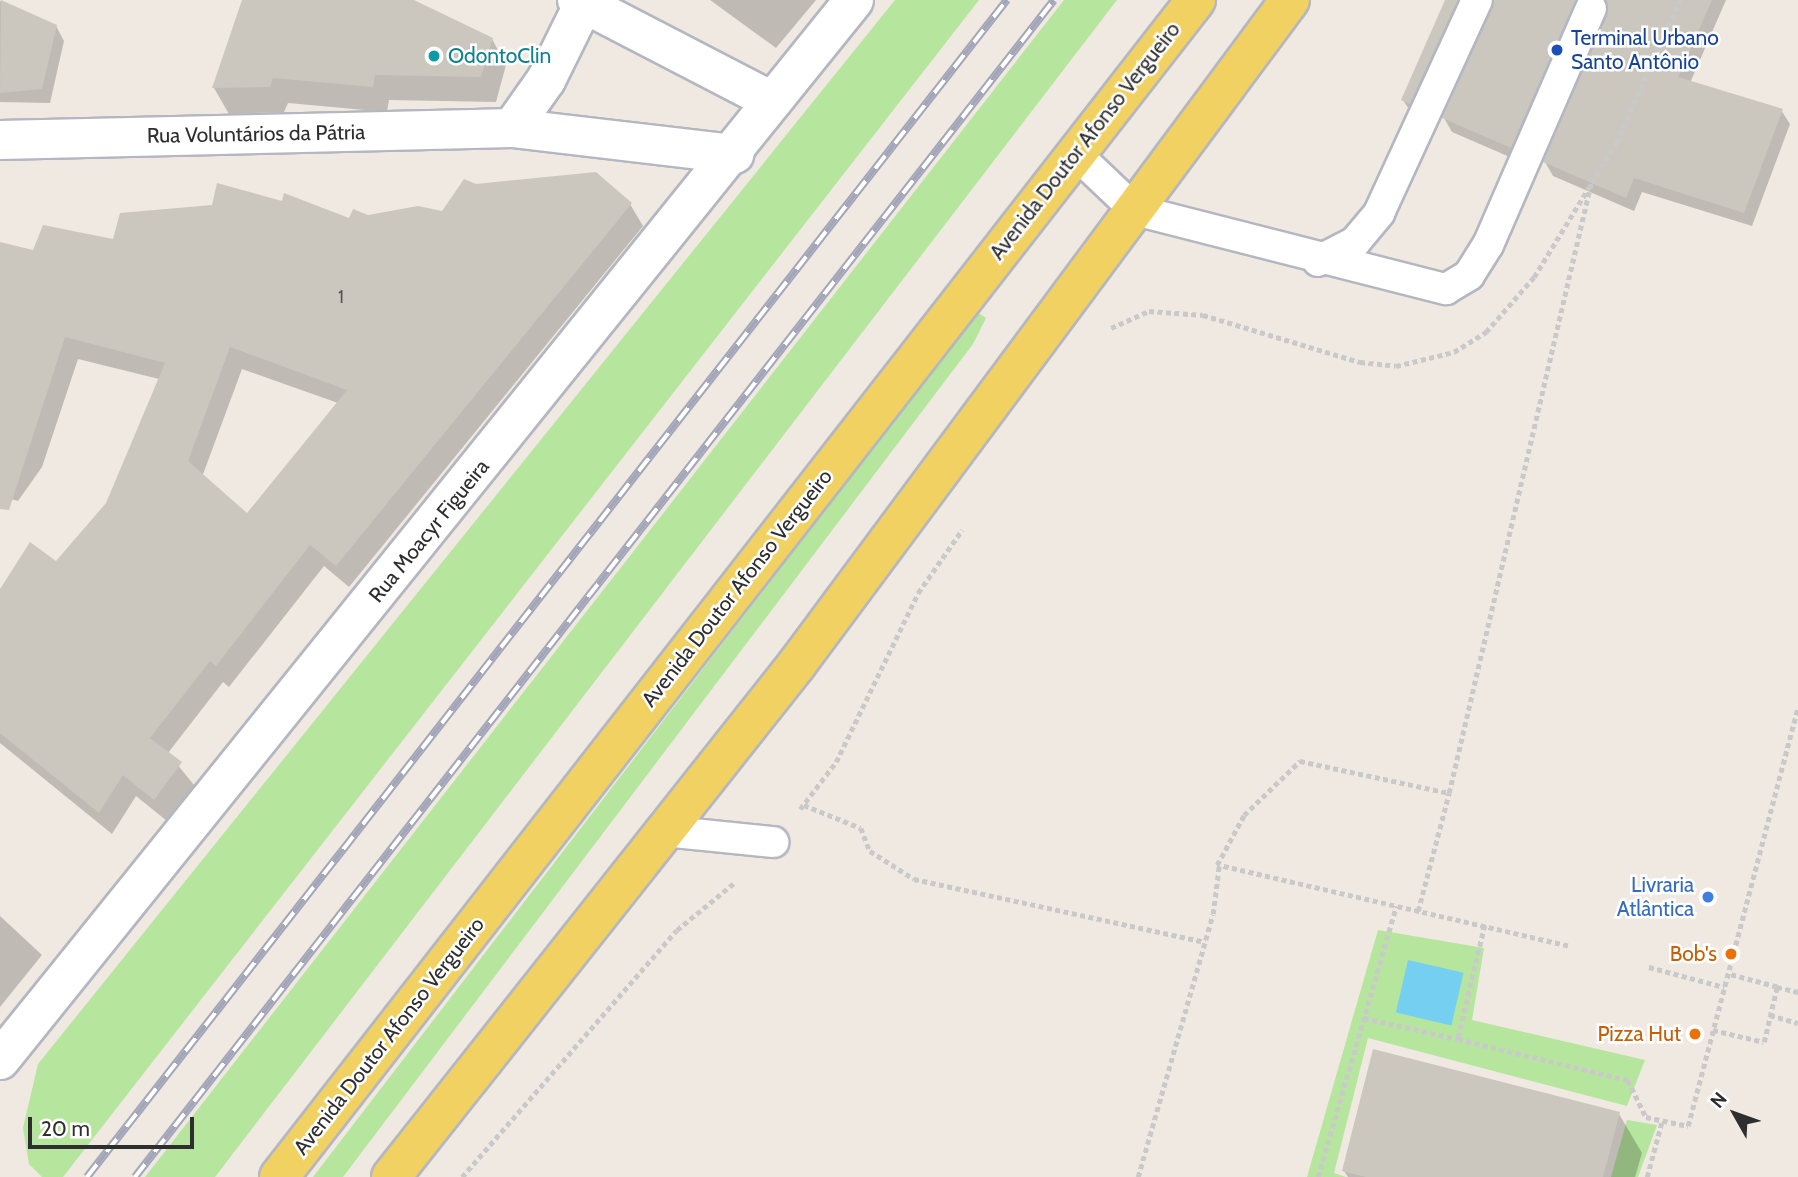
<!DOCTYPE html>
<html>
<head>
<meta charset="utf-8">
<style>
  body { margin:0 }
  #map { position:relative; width:1798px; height:1177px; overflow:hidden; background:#efe9e1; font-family:Cabin,sans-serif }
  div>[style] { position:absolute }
  .green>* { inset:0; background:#b6e59e }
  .water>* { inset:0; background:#75cff0; transform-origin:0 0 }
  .shadow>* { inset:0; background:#0003 }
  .building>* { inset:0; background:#cbc7bf }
  .path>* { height:4.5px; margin-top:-2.25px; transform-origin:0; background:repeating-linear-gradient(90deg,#c9c9c9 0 5px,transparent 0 8.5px) }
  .roads { filter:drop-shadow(2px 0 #b4b7c1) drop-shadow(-2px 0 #b4b7c1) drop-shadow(0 2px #b4b7c1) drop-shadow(0 -2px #b4b7c1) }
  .service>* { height:30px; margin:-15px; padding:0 15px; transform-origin:15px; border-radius:15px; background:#fff }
  .minor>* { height:38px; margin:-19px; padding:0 19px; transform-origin:19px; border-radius:19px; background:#fff }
  .secondary>* { height:38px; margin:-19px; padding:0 19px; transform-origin:19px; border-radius:19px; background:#fff }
  .primary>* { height:38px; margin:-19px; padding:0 19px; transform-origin:19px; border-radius:19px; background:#f2d163 }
  .rail>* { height:8px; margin-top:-4px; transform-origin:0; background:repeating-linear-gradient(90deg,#fff 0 16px,#a3a6b8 0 32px); box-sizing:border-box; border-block:2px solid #a3a6b8 }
  .dots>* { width:19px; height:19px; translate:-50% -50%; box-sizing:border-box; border:4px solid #fff; border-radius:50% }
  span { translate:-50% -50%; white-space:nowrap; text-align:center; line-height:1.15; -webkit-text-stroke:5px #fff; paint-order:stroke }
  .number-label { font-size:18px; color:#555452 }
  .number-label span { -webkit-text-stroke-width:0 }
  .transit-label { font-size:21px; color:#164399 }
  .left { translate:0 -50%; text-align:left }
  .culture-label { font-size:21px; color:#0d838f }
  .street-label { font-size:21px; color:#2e2e2e }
  .shop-label { font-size:21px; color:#366cbe }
  .right { translate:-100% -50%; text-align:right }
  .food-label { font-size:21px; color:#c56008 }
  .north { position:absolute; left:1700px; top:1079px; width:70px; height:70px; -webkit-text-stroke:5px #fff; paint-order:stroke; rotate:310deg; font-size:19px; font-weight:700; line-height:28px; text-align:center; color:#2e2e2e }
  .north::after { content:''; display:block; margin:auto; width:24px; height:32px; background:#2e2e2e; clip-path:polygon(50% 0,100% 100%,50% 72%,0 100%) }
  .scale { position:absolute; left:28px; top:1117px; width:166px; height:32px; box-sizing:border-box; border:4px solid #2e2e2e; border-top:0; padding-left:9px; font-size:21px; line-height:24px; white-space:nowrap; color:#2e2e2e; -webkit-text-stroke:5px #fff; paint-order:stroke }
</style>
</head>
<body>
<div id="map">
  <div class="green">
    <i style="clip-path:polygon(895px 0,979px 0,63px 1177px,42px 1177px,29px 1164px,23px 1128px,38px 1064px)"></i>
    <i style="clip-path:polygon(1064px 0,1117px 0,215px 1177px,145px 1177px)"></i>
    <i style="clip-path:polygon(977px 312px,986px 318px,973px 344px,343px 1177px,313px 1177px)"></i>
    <i style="clip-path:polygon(1378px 930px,1484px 948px,1472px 1020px,1645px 1060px,1627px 1106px,1368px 1038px,1334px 1173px,1346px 1177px,1307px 1177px)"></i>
    <i style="clip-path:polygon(1627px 1120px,1657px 1125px,1638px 1177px,1611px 1177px)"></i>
  </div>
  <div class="water">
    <i style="left:1408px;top:960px;width:57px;height:54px;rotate:13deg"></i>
  </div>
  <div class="shadow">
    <i style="clip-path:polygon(244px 0,410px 0,492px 39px,506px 65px,496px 102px,389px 100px,387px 112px,288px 103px,284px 112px,229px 114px,214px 88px)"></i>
    <i style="clip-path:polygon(710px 0,816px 0,776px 48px)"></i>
    <i style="clip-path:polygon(1447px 0,1486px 0,1412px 114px,1403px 100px)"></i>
    <i style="clip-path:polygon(1492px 0,1726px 0,1690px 83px,1781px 110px,1790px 124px,1752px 226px,1642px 192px,1634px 211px,1553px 176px,1545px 162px,1608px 5px,1583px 15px,1519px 161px,1452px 132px,1444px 118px,1495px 7px)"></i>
    <i style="clip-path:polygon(0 1px,56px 26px,64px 41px,50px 103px,0 102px)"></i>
    <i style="clip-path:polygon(evenodd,476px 186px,630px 204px,643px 226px,349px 587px,324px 566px,229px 687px,223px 682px,168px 753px,194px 785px,167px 821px,136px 796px,112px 834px,0 743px,0 589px,56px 564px,108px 504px,159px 379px,78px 359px,42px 467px,18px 501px,0 496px,0 244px,34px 252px,443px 213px,476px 186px,242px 369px,338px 403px,247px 516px,202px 477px,242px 369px)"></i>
    <i style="clip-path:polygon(0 916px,42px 955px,0 1007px)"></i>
    <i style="clip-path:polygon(1619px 1114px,1642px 1153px,1635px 1177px,1348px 1177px,1344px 1171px)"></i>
  </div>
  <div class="building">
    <i style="clip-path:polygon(1px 0,57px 25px,42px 89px,0 93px)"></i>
    <i style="clip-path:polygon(242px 0,414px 0,493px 38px,481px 77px,375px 75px,373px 87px,273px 78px,270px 87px,212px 88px)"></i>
    <i style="clip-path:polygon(1445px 0,1458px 0,1410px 104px,1401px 100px)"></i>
    <i style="clip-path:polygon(1494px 0,1576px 0,1511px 148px,1442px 118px)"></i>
    <i style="clip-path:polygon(1606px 0,1712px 0,1678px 77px,1783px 109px,1744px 213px,1634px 178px,1626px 198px,1543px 162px,1607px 15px)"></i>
    <i style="clip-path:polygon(evenodd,596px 172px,632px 203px,336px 566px,310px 545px,216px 666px,210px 661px,150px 738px,182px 762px,154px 800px,123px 775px,99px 813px,0 733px,0 589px,30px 542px,56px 561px,106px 503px,165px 363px,65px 337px,9px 510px,0 509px,0 242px,33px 250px,43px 225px,113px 239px,120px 213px,212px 205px,217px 183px,282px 201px,284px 193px,349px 218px,353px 209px,368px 215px,418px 206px,442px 211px,464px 179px,476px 184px,596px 172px,230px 347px,347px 390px,247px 513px,188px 461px,230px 347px)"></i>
    <i style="clip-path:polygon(1373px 1049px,1620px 1112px,1603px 1177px,1366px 1177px,1342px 1171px)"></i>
  </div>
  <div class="path">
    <i style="left:1111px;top:328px;width:42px;rotate:-24.1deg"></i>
    <i style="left:1149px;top:311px;width:54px;rotate:4.2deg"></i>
    <i style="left:1203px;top:315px;width:164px;rotate:16.7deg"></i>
    <i style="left:1360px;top:362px;width:36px;rotate:6deg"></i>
    <i style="left:1396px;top:366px;width:60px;rotate:-13.6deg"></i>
    <i style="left:1454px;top:352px;width:38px;rotate:-32deg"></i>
    <i style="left:1486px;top:332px;width:73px;rotate:-48.9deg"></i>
    <i style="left:1534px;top:277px;width:157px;rotate:-58.5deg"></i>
    <i style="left:1616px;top:143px;width:157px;rotate:-65.9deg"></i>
    <i style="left:804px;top:805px;width:61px;rotate:22deg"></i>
    <i style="left:861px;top:828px;width:25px;rotate:69deg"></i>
    <i style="left:870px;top:851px;width:52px;rotate:32.5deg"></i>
    <i style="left:914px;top:879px;width:298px;rotate:12.2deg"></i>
    <i style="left:800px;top:809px;width:59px;rotate:-52.5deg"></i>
    <i style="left:836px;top:762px;width:188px;rotate:-64.1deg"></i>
    <i style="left:918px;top:593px;width:77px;rotate:-55.1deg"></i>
    <i style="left:1418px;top:911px;width:122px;rotate:-75.3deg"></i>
    <i style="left:1485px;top:925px;width:117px;rotate:103.3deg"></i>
    <i style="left:1458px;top:1039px;width:175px;rotate:13.6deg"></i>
    <i style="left:1628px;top:1080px;width:41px;rotate:64.1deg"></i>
    <i style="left:1646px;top:1117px;width:43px;rotate:12.1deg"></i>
    <i style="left:1688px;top:1126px;width:433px;rotate:-75.3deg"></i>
    <i style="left:1568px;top:946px;width:360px;rotate:-167deg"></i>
    <i style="left:1217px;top:865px;width:57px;rotate:-61.6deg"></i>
    <i style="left:1244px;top:815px;width:78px;rotate:-44deg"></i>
    <i style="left:1300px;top:761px;width:152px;rotate:12.1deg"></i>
    <i style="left:1449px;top:793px;width:626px;rotate:-76.9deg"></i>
    <i style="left:1649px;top:967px;width:78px;rotate:14.9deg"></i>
    <i style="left:1777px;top:987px;width:22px;rotate:13deg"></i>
    <i style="left:1770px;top:1015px;width:29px;rotate:16deg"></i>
    <i style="left:1364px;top:1018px;width:96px;rotate:12.6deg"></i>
    <i style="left:1713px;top:1030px;width:52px;rotate:13.2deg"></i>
    <i style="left:1764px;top:1042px;width:57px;rotate:-76.7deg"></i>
    <i style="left:1777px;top:987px;width:51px;rotate:-165.1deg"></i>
    <i style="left:462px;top:1177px;width:327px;rotate:-49deg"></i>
    <i style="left:677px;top:930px;width:74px;rotate:-39.5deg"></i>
    <i style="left:1138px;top:1177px;width:273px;rotate:-74.1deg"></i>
    <i style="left:1213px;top:914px;width:48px;rotate:-82.9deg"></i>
    <i style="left:1318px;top:1177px;width:282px;rotate:-73.9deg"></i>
    <i style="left:1647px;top:1177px;width:58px;rotate:-75deg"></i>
  </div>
  <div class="roads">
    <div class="service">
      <i style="left:1076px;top:154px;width:81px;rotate:43.5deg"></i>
      <i style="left:1135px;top:210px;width:321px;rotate:14.3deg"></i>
      <i style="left:1446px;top:289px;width:27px;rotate:-31deg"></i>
      <i style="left:1469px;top:275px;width:36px;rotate:-58deg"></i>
      <i style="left:1488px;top:245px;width:258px;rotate:-66.5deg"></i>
      <i style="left:1318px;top:261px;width:42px;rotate:-27.2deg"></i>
      <i style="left:1355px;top:242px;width:38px;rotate:-50deg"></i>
      <i style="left:1379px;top:213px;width:234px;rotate:-65.3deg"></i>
      <i style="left:664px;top:831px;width:110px;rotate:5.8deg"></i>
    </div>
    <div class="minor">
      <i style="left:577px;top:0;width:220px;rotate:27.4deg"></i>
      <i style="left:512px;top:128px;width:59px;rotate:-54.7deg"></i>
      <i style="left:546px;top:80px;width:86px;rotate:-63.7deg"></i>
      <i style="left:0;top:140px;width:512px;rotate:-1.34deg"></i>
      <i style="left:512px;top:128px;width:224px;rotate:6.7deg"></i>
    </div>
    <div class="secondary">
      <i style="left:0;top:1060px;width:1361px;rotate:-51.14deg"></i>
    </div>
    <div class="primary">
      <i style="left:279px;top:1177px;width:1492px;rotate:-52.08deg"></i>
      <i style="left:391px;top:1177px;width:654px;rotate:-51.64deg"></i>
      <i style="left:797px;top:664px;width:827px;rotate:-53.41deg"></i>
    </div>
  </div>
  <div class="rail">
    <i style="left:87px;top:1177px;width:1494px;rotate:-51.99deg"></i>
    <i style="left:135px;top:1177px;width:1493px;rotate:-52.02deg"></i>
  </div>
  <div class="dots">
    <i style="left:1557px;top:50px;background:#1a4fb4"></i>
    <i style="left:434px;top:56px;background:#0f9aa8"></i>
    <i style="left:1708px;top:897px;background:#3f7fe0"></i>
    <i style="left:1731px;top:954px;background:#e8710a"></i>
    <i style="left:1695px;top:1034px;background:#e8710a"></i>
  </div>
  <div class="number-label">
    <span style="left:341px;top:297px">1</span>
  </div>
  <div class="transit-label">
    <span class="left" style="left:1571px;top:50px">Terminal Urbano<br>Santo Antônio</span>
  </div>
  <div class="culture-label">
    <span class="left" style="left:448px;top:56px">OdontoClin</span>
  </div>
  <div class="street-label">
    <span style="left:256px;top:134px;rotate:-1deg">Rua Voluntários da Pátria</span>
    <span style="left:1085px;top:141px;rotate:-52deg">Avenida Doutor Afonso Vergueiro</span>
    <span style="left:429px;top:531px;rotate:-51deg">Rua Moacyr Figueira</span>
    <span style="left:737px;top:588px;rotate:-52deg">Avenida Doutor Afonso Vergueiro</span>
    <span style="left:389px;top:1036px;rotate:-52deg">Avenida Doutor Afonso Vergueiro</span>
  </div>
  <div class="shop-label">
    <span class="right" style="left:1694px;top:897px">Livraria<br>Atlântica</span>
  </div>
  <div class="food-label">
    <span class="right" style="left:1717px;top:954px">Bob's</span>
    <span class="right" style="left:1681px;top:1034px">Pizza Hut</span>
  </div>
  <div class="north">N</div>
  <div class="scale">20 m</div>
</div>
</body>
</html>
